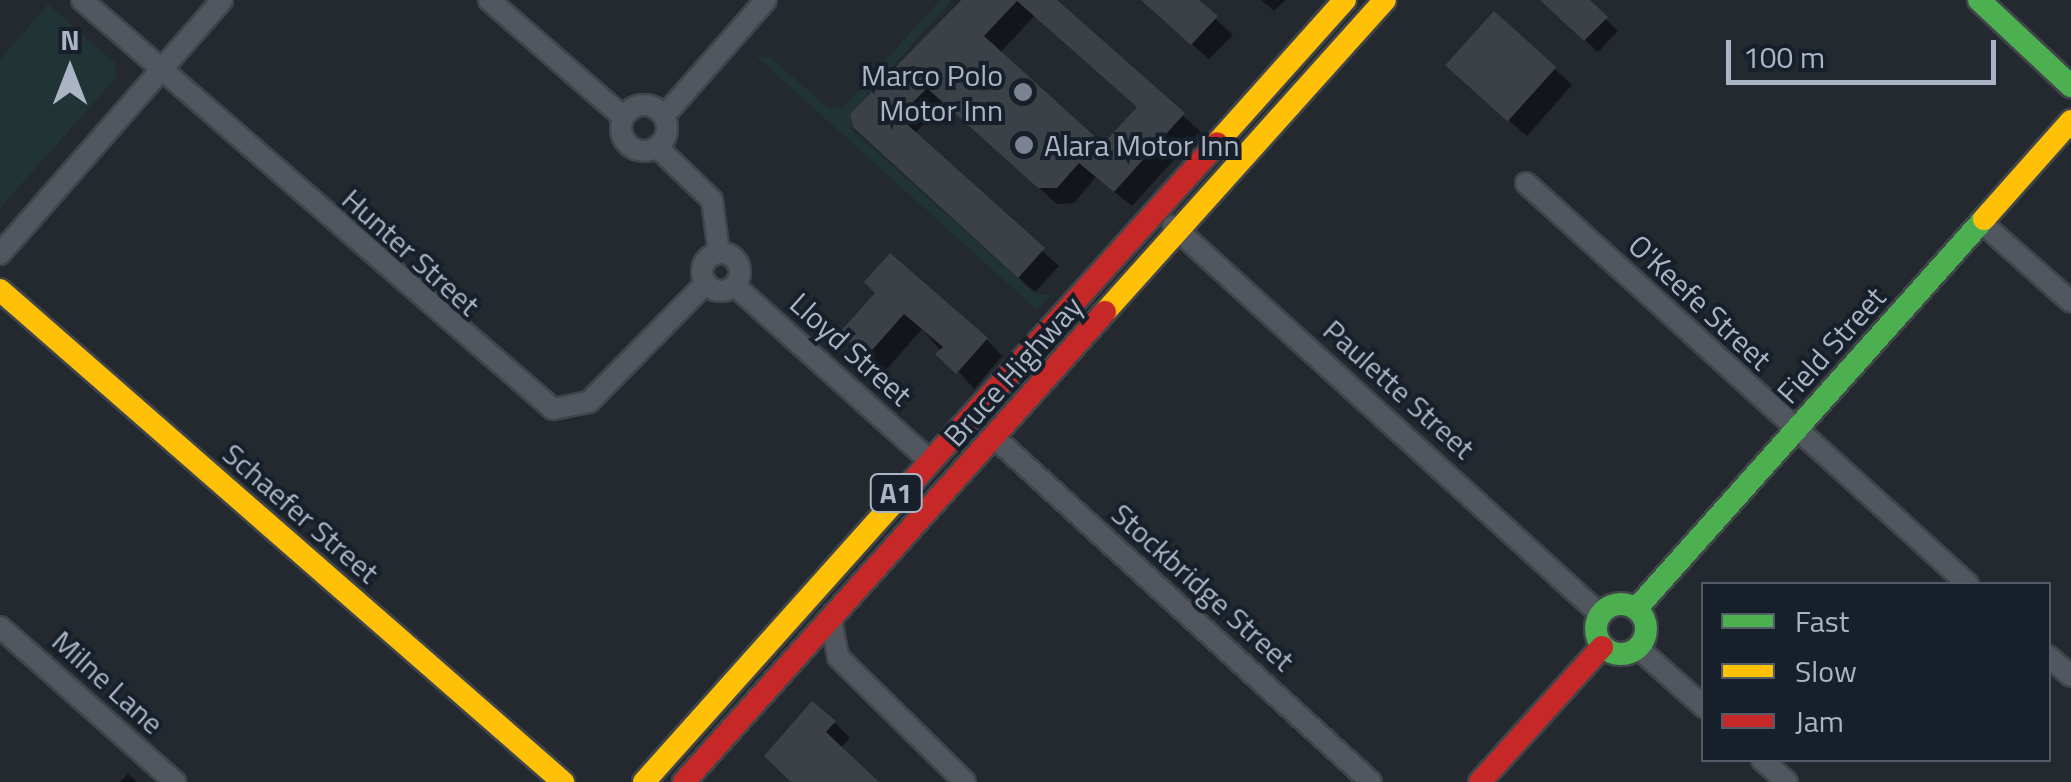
<!DOCTYPE html>
<html>
<head>
<meta charset="utf-8">
<style>
  body { margin:0 }
  #map { position:relative; width:2071px; height:782px; overflow:hidden; background:#23292f; font-family:"Titillium Web",sans-serif }
  div>[style] { position:absolute }
  .green>* { inset:0; background:#203335 }
  .shadow>* { inset:0; background:#0007 }
  .building>* { inset:0; background:#3c4148; transform-origin:0 0 }
  .roads { filter:drop-shadow(2px 0 #40454a) drop-shadow(-2px 0 #40454a) drop-shadow(0 2px #40454a) drop-shadow(0 -2px #40454a) }
  .street>* { height:20px; margin:-10px; padding:0 10px; transform-origin:10px; border-radius:10px; background:#52575f }
  .street>.ring { margin:-10px; padding:0; box-sizing:content-box; background:none; border:20px solid #52575f; border-radius:50% }
  .fast>* { height:22px; margin:-11px; padding:0 11px; transform-origin:11px; border-radius:11px; background:#4caf50 }
  .fast>.ring { margin:-11px; padding:0; box-sizing:content-box; background:none; border:22px solid #4caf50; border-radius:50% }
  .slow>* { height:22px; margin:-11px; padding:0 11px; transform-origin:11px; border-radius:11px; background:#ffc107 }
  .jam>* { height:22px; margin:-11px; padding:0 11px; transform-origin:11px; border-radius:11px; background:#c62828 }
  .dots>* { width:28px; height:28px; translate:-50% -50%; box-sizing:border-box; border:5px solid #171f2a; border-radius:50% }
  span { translate:-50% -50%; white-space:nowrap; text-align:center; line-height:1.15; -webkit-text-stroke:8px #171f2a; paint-order:stroke }
  .shield-label span { padding:2px 8px; background:#171f2a; border:2px solid; border-radius:8px; -webkit-text-stroke-width:0 }
  .shield-label { font-size:28px; color:#aab4c4; font-weight:700 }
  .poi-label { font-size:30px; color:#aab4c4 }
  .right { translate:-100% -50%; text-align:right }
  .left { translate:0 -50%; text-align:left }
  .street-label { font-size:30px; color:#aab4c4 }
  .legend { position:absolute; left:1701px; top:582px; width:350px; height:180px; box-sizing:border-box; background:#171f2a; border:2px solid #525b68; margin:0; padding:12px 18px; list-style:none; font-size:30px; color:#aab4c4 }
  .legend li { display:flex; align-items:center; gap:20px; height:50px }
  .legend b { width:50px; border:2px solid #525b68 }
  .north { position:absolute; left:20px; top:20px; width:100px; height:100px; -webkit-text-stroke:8px #171f2a; paint-order:stroke; rotate:0deg; font-size:28px; font-weight:700; line-height:40px; text-align:center; color:#aab4c4 }
  .north::after { content:''; display:block; margin:auto; width:35px; height:45px; background:#aab4c4; clip-path:polygon(50% 0,100% 100%,50% 72%,0 100%) }
  .scale { position:absolute; left:1726px; top:40px; width:270px; height:45px; box-sizing:border-box; border:5px solid #aab4c4; border-top:0; padding-left:12px; font-size:30px; line-height:35px; white-space:nowrap; color:#aab4c4; -webkit-text-stroke:8px #171f2a; paint-order:stroke }
</style>
</head>
<body>
<div id="map">
  <div class="green">
    <i style="clip-path:polygon(940px 0,952px 0,850px 114px,851px 129px,1036px 295px,1052px 294px,1036px 309px,756px 56px,770px 57px,828px 108px,843px 107px)"></i>
    <i style="clip-path:polygon(48px 4px,115px 63px,116px 78px,0 208px,0 60px)"></i>
  </div>
  <div class="shadow">
    <i style="clip-path:polygon(evenodd,960px 0,1055px 1px,1200px 131px,1132px 206px,1096px 177px,1074px 203px,1057px 204px,945px 103px,914px 134px,1059px 266px,1035px 292px,872px 143px,853px 114px,960px 0,1035px 15px,1140px 108px,1103px 148px,1000px 53px,1035px 15px)"></i>
    <i style="clip-path:polygon(1142px 0,1195px 0,1233px 35px,1209px 59px)"></i>
    <i style="clip-path:polygon(1261px 0,1285px 0,1274px 11px)"></i>
    <i style="clip-path:polygon(1543px 0,1586px 0,1618px 31px,1598px 52px)"></i>
    <i style="clip-path:polygon(1494px 14px,1572px 85px,1527px 136px,1465px 82px)"></i>
    <i style="clip-path:polygon(879px 293px,986px 339px,1002px 356px,974px 389px,922px 329px,884px 372px,859px 350px)"></i>
    <i style="clip-path:polygon(834px 722px,850px 738px,840px 748px,876px 782px,793px 782px,767px 756px)"></i>
    <i style="clip-path:polygon(128px 774px,137px 782px,120px 782px)"></i>
  </div>
  <div class="building">
    <i style="clip-path:polygon(evenodd,961px 0,1057px 0,1185px 113px,1114px 192px,1079px 163px,1057px 188px,1038px 188px,927px 88px,899px 117px,1045px 248px,1018px 278px,853px 127px,850px 114px,961px 0,1017px 1px,1137px 107px,1103px 144px,984px 36px,1017px 1px)"></i>
    <i style="clip-path:polygon(1141px 0,1199px 0,1218px 16px,1191px 45px)"></i>
    <i style="clip-path:polygon(1540px 0,1590px 0,1608px 17px,1584px 41px)"></i>
    <i style="left:1494px;top:11px;width:84px;height:73px;rotate:42deg"></i>
    <i style="clip-path:polygon(890px 253px,988px 338px,956px 374px,935px 354px,943px 347px,904px 314px,866px 357px,839px 333px,875px 293px,864px 282px)"></i>
    <i style="clip-path:polygon(812px 701px,836px 721px,826px 732px,879px 782px,791px 782px,764px 756px)"></i>
  </div>
  <div class="roads">
    <div class="street">
      <i style="left:82px;top:0;width:624px;rotate:40.97deg"></i>
      <i style="left:553px;top:409px;width:37px;rotate:-11deg"></i>
      <i style="left:589px;top:402px;width:167px;rotate:-45.5deg"></i>
      <i style="left:489px;top:0;width:178px;rotate:41.1deg"></i>
      <i class="ring" style="left:621px;top:105px;width:26px;height:26px"></i>
      <i style="left:664px;top:116px;width:154px;rotate:-48.7deg"></i>
      <i style="left:657px;top:147px;width:76px;rotate:43.9deg"></i>
      <i style="left:712px;top:200px;width:53px;rotate:82.5deg"></i>
      <i style="left:1526px;top:183px;width:597px;rotate:42.22deg"></i>
      <i style="left:1981px;top:222px;width:120px;rotate:41.6deg"></i>
      <i style="left:1173px;top:226px;width:577px;rotate:42.26deg"></i>
      <i class="ring" style="left:702px;top:253px;width:18px;height:18px"></i>
      <i style="left:0;top:254px;width:337px;rotate:-48.8deg"></i>
      <i style="left:735px;top:286px;width:258px;rotate:41.9deg"></i>
      <i style="left:994px;top:437px;width:511px;rotate:42.46deg"></i>
      <i style="left:831px;top:620px;width:38px;rotate:79deg"></i>
      <i style="left:838px;top:657px;width:178px;rotate:44.5deg"></i>
      <i style="left:0;top:627px;width:234px;rotate:41.5deg"></i>
      <i style="left:1638px;top:648px;width:89px;rotate:41.8deg"></i>
      <i style="left:2048px;top:656px;width:30px;rotate:41deg"></i>
      <i style="left:1762px;top:760px;width:33px;rotate:41deg"></i>
    </div>
    <div class="fast">
      <i style="left:1979px;top:0;width:126px;rotate:43.1deg"></i>
      <i class="ring" style="left:1596px;top:604px;width:28px;height:28px"></i>
      <i style="left:1636px;top:609px;width:523px;rotate:-48.26deg"></i>
    </div>
    <div class="slow">
      <i style="left:1217px;top:143px;width:192px;rotate:-48.2deg"></i>
      <i style="left:1984px;top:219px;width:131px;rotate:-48.4deg"></i>
      <i style="left:0;top:290px;width:748px;rotate:41.15deg"></i>
      <i style="left:1105px;top:312px;width:419px;rotate:-48.1deg"></i>
      <i style="left:644px;top:782px;width:405px;rotate:-48.2deg"></i>
    </div>
    <div class="jam">
      <i style="left:914px;top:480px;width:453px;rotate:-48deg"></i>
      <i style="left:684px;top:782px;width:631px;rotate:-48.15deg"></i>
      <i style="left:1480px;top:782px;width:182px;rotate:-47.9deg"></i>
    </div>
  </div>
  <div class="dots">
    <i style="left:1023px;top:92px;background:#7b8390"></i>
    <i style="left:1024px;top:145px;background:#7b8390"></i>
  </div>
  <div class="shield-label">
    <span style="left:896px;top:493px">A1</span>
  </div>
  <div class="poi-label">
    <span class="right" style="left:1003px;top:92px">Marco Polo<br>Motor Inn</span>
    <span class="left" style="left:1044px;top:145px">Alara Motor Inn</span>
  </div>
  <div class="street-label">
    <span style="left:411px;top:252px;rotate:42deg">Hunter Street</span>
    <span style="left:1700px;top:302px;rotate:43deg">O'Keefe Street</span>
    <span style="left:1831px;top:345px;rotate:-48deg">Field Street</span>
    <span style="left:851px;top:349px;rotate:42deg">Lloyd Street</span>
    <span style="left:1013px;top:371px;rotate:-48deg">Bruce Highway</span>
    <span style="left:1399px;top:389px;rotate:42deg">Paulette Street</span>
    <span style="left:301px;top:513px;rotate:41deg">Schaefer Street</span>
    <span style="left:1203px;top:587px;rotate:42deg">Stockbridge Street</span>
    <span style="left:108px;top:682px;rotate:42deg">Milne Lane</span>
  </div>
  <ul class="legend">
  <li><b style="height:12px;background:#4caf50"></b>Fast</li>
  <li><b style="height:12px;background:#ffc107"></b>Slow</li>
  <li><b style="height:12px;background:#c62828"></b>Jam</li>
  </ul>
  <div class="north">N</div>
  <div class="scale">100 m</div>
</div>
</body>
</html>
